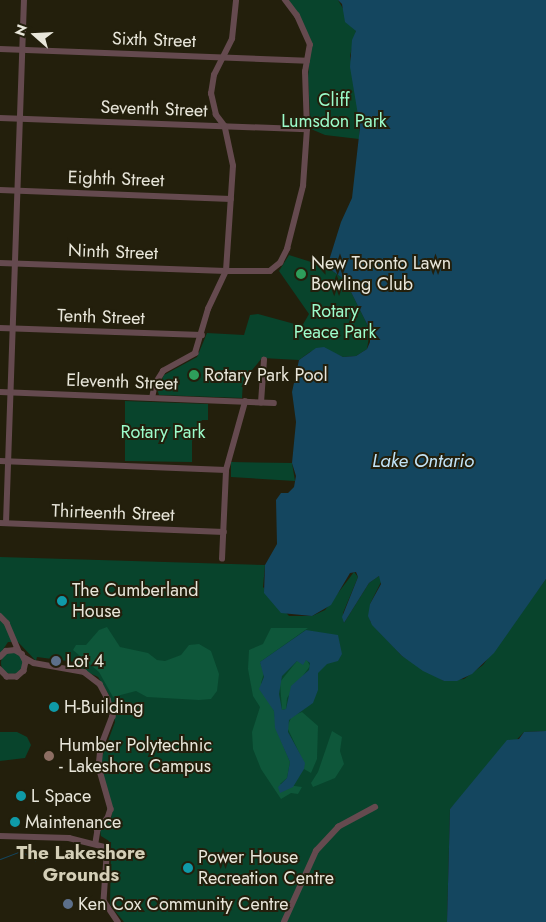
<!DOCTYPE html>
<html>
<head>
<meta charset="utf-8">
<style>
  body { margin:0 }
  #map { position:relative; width:546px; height:922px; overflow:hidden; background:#231f0c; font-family:Jost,sans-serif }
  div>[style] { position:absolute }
  .green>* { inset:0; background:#08442c }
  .round { border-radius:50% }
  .forest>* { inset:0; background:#0e573a }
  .water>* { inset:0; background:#14465f }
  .stream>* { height:1px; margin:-0.5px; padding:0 0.5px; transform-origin:0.5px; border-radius:0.5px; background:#14465f }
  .street>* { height:5.5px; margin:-2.75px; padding:0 2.75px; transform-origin:2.75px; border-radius:2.75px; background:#654a4f }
  .dots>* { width:14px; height:14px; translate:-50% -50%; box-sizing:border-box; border:2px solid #231f0c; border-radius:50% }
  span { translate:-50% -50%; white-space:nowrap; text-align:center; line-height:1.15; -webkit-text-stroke:4px #231f0c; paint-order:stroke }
  .street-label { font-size:18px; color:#e8e6da }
  .park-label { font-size:18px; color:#9cfccb }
  .poi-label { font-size:18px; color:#e8e6da }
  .left { translate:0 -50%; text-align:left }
  .water-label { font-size:19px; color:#c1e3f7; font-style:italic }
  .neighbourhood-label { font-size:19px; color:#d4cfb7; font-weight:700 }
  .north { position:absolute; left:10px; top:10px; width:50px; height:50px; -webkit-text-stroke:4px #231f0c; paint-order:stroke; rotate:289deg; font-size:14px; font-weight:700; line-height:20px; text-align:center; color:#e8e6da }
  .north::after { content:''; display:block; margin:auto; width:18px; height:22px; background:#e8e6da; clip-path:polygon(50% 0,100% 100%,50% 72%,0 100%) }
</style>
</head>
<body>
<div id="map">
  <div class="green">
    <i style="clip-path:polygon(289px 0,338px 0,356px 31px,350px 56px,360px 115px,359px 139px,325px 135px,311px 129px,308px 78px,311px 40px)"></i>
    <i style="clip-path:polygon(289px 255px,327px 267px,345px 280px,370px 330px,367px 349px,356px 356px,343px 357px,323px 348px,310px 352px,299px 360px,262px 358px,243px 381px,242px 398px,159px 395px,157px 389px,164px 375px,197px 357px,207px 333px,244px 335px,250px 315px,258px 314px,302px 326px,309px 314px,279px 271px)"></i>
    <i style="clip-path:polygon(125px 401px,208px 404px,208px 420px,202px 420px,192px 441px,192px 462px,125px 461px)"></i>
    <i style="clip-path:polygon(231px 462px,292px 463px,295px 481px,231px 477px)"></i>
    <i style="clip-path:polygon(0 557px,265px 565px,263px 587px,289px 616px,312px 616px,325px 610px,354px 572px,358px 577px,343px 613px,344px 623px,369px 583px,379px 576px,382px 580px,370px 604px,370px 621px,402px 656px,444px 681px,464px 679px,483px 665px,546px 579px,546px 731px,524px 732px,450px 809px,447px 922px,124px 922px,110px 905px,111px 847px,109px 841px,101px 836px,100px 830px,111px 818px,113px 809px,102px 772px,102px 757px,115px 722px,109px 695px,98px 677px,74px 666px,75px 662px,37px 657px,36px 661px,18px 642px,8px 642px,0 654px)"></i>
    <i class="round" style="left:1px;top:652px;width:22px;height:22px"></i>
    <i style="clip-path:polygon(0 732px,17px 732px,27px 737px,31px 745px,25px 758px,0 761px)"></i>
  </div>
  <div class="forest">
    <i style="clip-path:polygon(107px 627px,120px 647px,148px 653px,157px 660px,165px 661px,181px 655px,189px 645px,199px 644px,211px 651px,219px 674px,217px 691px,211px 699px,199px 700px,147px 697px,136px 691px,113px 697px,99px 672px,73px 650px,76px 645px,86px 645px,99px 630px)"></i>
    <i style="clip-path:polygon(271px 628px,308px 628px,260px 662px,264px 673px,261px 683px,274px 711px,277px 731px,290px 762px,287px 778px,280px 784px,302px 787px,298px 794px,291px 793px,281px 799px,261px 769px,253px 749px,252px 732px,260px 707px,253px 696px,248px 669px,249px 650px,263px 644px)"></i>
    <i style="clip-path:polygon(297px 661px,307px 660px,310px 666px,287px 698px,286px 709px,282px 710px,280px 682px)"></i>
    <i style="clip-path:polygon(302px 712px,318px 726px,317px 759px,311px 773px,304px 769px,304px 763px,287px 727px,292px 716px)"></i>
    <i style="clip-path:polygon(332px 731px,342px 737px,340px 751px,344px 764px,335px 778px,313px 787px,311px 783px,318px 772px)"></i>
  </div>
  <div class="water">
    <i style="clip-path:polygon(338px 0,546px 0,546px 579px,494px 653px,472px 674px,457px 681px,444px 681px,423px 671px,402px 656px,372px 625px,368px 616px,370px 604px,381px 584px,379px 576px,369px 583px,344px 623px,342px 617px,358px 577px,356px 572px,350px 573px,331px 605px,312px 616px,281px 613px,264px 593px,265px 565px,277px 544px,276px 500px,281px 493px,288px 493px,294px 487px,296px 476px,292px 463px,296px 422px,292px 392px,299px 360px,316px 348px,324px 347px,343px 357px,356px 356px,367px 349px,370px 342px,370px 330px,345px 280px,327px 267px,341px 222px,352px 198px,360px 127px,350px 67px,352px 40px,356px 31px,345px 22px,342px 4px)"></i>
    <i style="clip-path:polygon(evenodd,306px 630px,338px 635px,342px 654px,338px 661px,327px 664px,318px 673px,318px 690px,313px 703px,289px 720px,288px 732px,305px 763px,304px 769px,293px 787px,280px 793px,278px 787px,287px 778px,290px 762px,275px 728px,274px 711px,259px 689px,264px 677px,260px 662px,306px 630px,306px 660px,310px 663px,309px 670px,291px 686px,286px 709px,282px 710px,279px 694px,282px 676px,297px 661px,303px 665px,306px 660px)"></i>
    <i style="clip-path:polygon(546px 731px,546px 922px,447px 922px,450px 809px,507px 740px,519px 739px,524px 732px)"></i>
  </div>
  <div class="stream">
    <i style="left:0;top:859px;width:22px;rotate:-21deg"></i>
    <i style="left:21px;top:851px;width:17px;rotate:33deg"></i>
  </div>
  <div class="street">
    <i style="left:0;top:49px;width:307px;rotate:2.2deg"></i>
    <i style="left:0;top:118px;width:307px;rotate:2.1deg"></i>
    <i style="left:0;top:190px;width:231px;rotate:2.2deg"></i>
    <i style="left:0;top:263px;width:226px;rotate:2deg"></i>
    <i style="left:226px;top:271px;width:105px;rotate:-86.2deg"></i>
    <i style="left:233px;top:166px;width:40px;rotate:-102deg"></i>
    <i style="left:225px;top:127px;width:15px;rotate:-127deg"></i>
    <i style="left:216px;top:115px;width:22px;rotate:-103deg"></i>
    <i style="left:211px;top:94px;width:19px;rotate:-81deg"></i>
    <i style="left:214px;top:75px;width:40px;rotate:-63.4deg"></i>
    <i style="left:232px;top:39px;width:39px;rotate:-84deg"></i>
    <i style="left:0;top:328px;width:202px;rotate:2deg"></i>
    <i style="left:0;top:392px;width:274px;rotate:2.3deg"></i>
    <i style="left:152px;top:398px;width:14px;rotate:-78deg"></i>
    <i style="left:155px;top:384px;width:15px;rotate:-58deg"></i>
    <i style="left:163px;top:371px;width:37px;rotate:-29deg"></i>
    <i style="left:195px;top:353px;width:46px;rotate:-73.5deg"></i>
    <i style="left:208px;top:309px;width:42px;rotate:-64.7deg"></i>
    <i style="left:226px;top:271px;width:44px"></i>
    <i style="left:270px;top:271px;width:13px;rotate:-39deg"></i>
    <i style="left:280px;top:263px;width:16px;rotate:-63deg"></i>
    <i style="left:287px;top:249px;width:65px;rotate:-75.7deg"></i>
    <i style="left:303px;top:186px;width:57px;rotate:-86deg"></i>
    <i style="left:307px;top:129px;width:57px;rotate:-92deg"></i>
    <i style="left:305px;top:72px;width:27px;rotate:-80deg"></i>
    <i style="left:310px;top:45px;width:32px;rotate:-114deg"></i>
    <i style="left:297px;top:16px;width:20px;rotate:-127deg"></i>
    <i style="left:261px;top:403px;width:43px;rotate:-86deg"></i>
    <i style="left:0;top:461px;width:226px;rotate:2.3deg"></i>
    <i style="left:0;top:523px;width:224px;rotate:2.3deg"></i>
    <i style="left:6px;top:523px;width:523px;rotate:-88.03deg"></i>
    <i style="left:222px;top:559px;width:89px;rotate:-87.4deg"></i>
    <i style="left:226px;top:470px;width:71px;rotate:-74.4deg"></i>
    <i style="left:0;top:616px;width:10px;rotate:45deg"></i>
    <i style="left:7px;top:623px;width:30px;rotate:67deg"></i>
    <i style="left:0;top:657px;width:8px;rotate:-45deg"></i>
    <i style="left:6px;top:651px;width:9px;rotate:-6deg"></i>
    <i style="left:15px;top:650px;width:8px;rotate:30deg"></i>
    <i style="left:22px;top:654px;width:9px;rotate:63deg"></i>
    <i style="left:26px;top:662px;width:9px;rotate:103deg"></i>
    <i style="left:24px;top:671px;width:9px;rotate:139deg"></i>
    <i style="left:17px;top:677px;width:10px;rotate:180deg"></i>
    <i style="left:7px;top:677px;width:10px;rotate:-135deg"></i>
    <i style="left:25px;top:658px;width:10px;rotate:29deg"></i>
    <i style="left:34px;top:663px;width:51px;rotate:10.2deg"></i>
    <i style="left:84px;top:672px;width:20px;rotate:37deg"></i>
    <i style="left:100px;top:684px;width:17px;rotate:62deg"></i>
    <i style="left:108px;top:699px;width:18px;rotate:74deg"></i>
    <i style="left:113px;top:716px;width:34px;rotate:111deg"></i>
    <i style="left:101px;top:748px;width:19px;rotate:96deg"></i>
    <i style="left:99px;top:767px;width:44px;rotate:74.1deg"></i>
    <i style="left:111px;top:809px;width:9px;rotate:108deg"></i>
    <i style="left:108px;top:818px;width:16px;rotate:130deg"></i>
    <i style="left:98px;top:830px;width:13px;rotate:99deg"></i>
    <i style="left:0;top:836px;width:69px;rotate:1.7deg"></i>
    <i style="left:69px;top:838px;width:36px;rotate:14deg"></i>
    <i style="left:104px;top:847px;width:10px;rotate:73deg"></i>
    <i style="left:107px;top:857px;width:44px;rotate:93.9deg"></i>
    <i style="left:104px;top:901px;width:25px;rotate:56deg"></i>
    <i style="left:284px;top:922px;width:78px;rotate:-65.7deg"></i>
    <i style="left:316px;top:851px;width:33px;rotate:-47deg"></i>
    <i style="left:338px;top:827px;width:42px;rotate:-28.4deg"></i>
  </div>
  <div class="dots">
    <i style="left:301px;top:274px;background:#2e9e5b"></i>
    <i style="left:194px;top:375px;background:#2e9e5b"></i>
    <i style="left:62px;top:601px;background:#0f9aa8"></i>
    <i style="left:56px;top:661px;background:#5c6f8a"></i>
    <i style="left:54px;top:707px;background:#0f9aa8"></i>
    <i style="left:49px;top:756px;background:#8d6e63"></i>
    <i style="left:21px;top:796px;background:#0f9aa8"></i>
    <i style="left:15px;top:822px;background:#0f9aa8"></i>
    <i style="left:188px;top:868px;background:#0f9aa8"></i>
    <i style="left:68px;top:904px;background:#5c6f8a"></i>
  </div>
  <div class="street-label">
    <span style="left:154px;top:40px;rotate:2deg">Sixth Street</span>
    <span style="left:154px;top:109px;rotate:2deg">Seventh Street</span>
    <span style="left:116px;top:179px;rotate:2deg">Eighth Street</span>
    <span style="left:113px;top:252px;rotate:2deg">Ninth Street</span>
    <span style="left:101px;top:317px;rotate:2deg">Tenth Street</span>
    <span style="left:122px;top:382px;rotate:2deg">Eleventh Street</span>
    <span style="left:113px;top:513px;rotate:2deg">Thirteenth Street</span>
  </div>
  <div class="park-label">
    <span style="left:334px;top:111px">Cliff<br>Lumsdon Park</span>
    <span style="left:335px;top:322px">Rotary<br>Peace Park</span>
    <span style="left:163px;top:432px">Rotary Park</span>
  </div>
  <div class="poi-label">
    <span class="left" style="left:311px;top:274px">New Toronto Lawn<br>Bowling Club</span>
    <span class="left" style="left:204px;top:375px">Rotary Park Pool</span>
    <span class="left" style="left:72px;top:601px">The Cumberland<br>House</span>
    <span class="left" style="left:66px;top:661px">Lot 4</span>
    <span class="left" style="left:64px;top:707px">H-Building</span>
    <span class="left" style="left:59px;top:756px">Humber Polytechnic<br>- Lakeshore Campus</span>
    <span class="left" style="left:31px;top:796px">L Space</span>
    <span class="left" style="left:25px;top:822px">Maintenance</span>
    <span class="left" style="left:198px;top:868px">Power House<br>Recreation Centre</span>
    <span class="left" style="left:78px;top:904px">Ken Cox Community Centre</span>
  </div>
  <div class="water-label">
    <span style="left:423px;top:461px">Lake Ontario</span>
  </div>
  <div class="neighbourhood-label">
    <span style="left:81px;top:864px">The Lakeshore<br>Grounds</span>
  </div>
  <div class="north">N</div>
</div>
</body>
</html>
